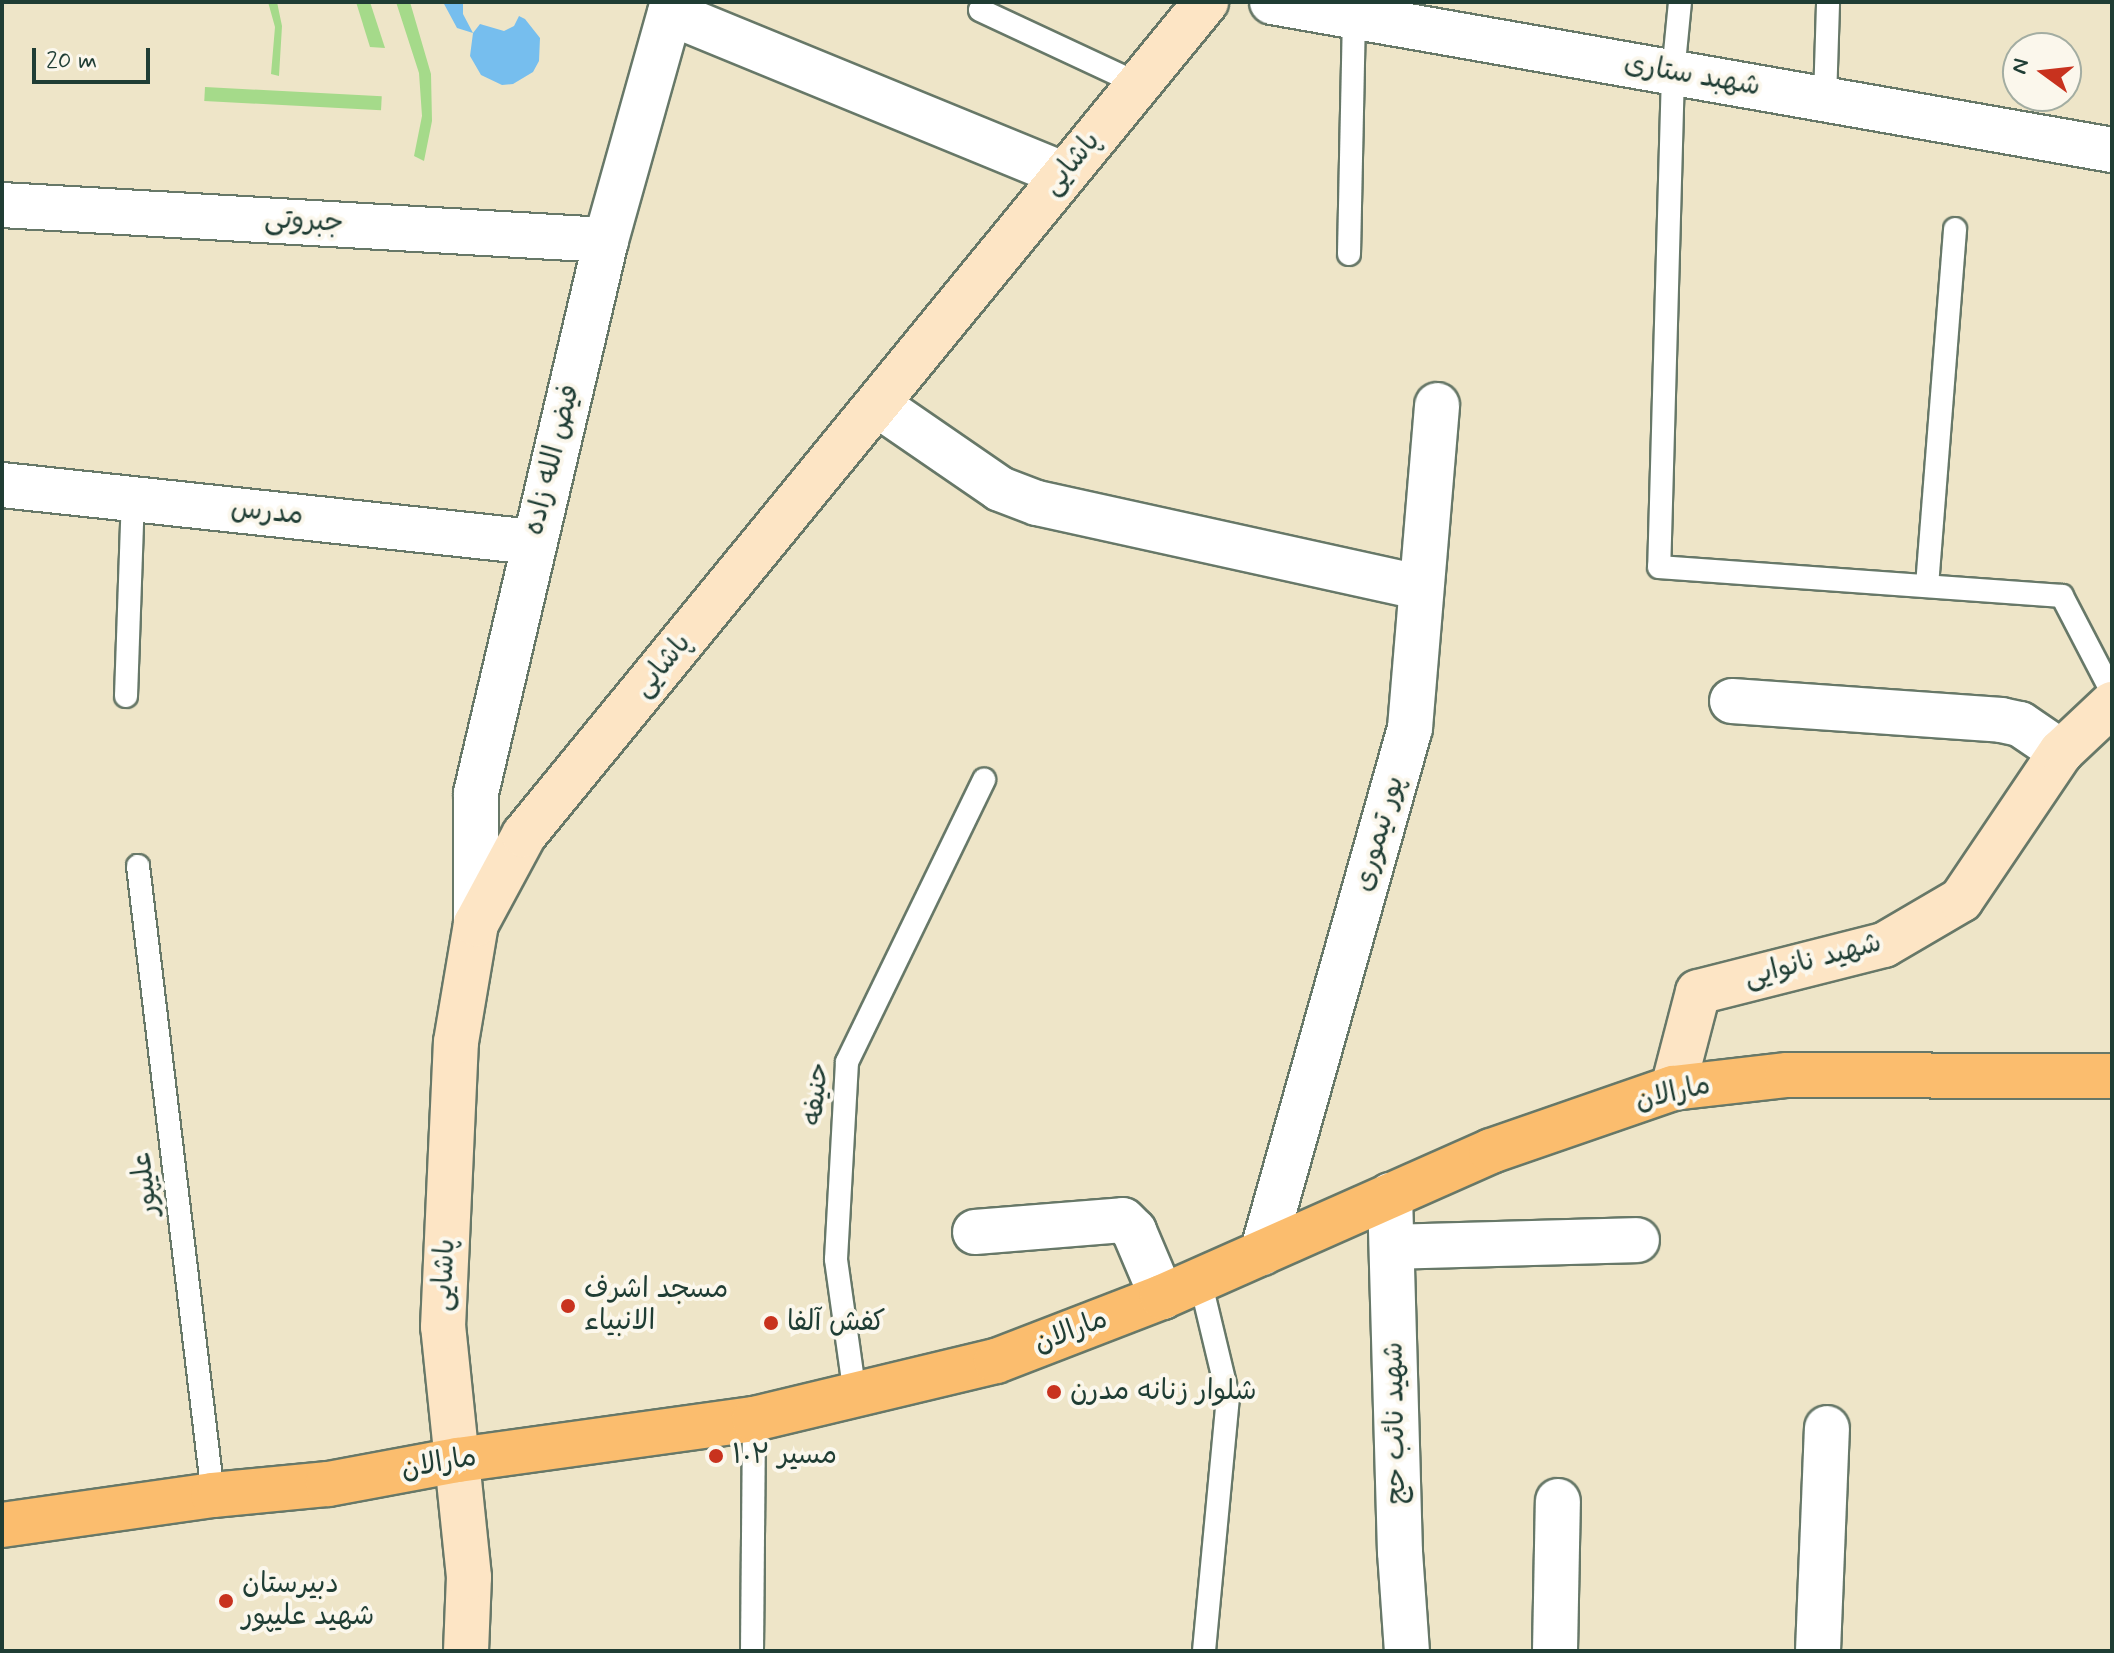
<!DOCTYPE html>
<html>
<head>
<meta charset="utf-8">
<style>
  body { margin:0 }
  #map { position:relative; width:2114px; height:1653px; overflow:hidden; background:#eee5c8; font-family:Mynerve,"Playpen Sans Arabic",sans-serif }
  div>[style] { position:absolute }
  .green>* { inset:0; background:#a5da8a; transform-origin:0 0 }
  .water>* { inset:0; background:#76beee }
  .roads { filter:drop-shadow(2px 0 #677868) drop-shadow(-2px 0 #677868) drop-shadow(0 2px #677868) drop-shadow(0 -2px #677868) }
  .lane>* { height:22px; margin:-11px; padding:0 11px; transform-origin:11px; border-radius:11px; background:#fff }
  .street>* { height:44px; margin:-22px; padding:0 22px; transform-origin:22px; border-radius:22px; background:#fff }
  .secondary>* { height:44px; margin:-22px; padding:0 22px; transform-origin:22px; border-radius:22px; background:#fde5c5 }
  .primary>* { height:44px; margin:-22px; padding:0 22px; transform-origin:22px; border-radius:22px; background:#fbbd6e }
  .dots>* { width:22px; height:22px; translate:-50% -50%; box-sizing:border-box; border:4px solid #fbf7ec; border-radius:50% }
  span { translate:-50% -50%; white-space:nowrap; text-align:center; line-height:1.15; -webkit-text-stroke:8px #fbf7ec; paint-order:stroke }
  .street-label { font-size:28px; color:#1f3d34 }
  .poi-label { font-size:28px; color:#1f3d34 }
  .left { translate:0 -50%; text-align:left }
  .frame { position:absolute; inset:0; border:4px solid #1f3d34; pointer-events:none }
  .north { position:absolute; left:2002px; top:32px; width:80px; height:80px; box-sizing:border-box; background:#fbf7ec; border:2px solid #a3ada2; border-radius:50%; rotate:285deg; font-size:22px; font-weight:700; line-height:32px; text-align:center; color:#1f3d34 }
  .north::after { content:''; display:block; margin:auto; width:28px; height:36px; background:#c8321e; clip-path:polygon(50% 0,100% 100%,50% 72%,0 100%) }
  .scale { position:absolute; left:32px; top:48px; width:118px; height:36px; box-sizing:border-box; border:4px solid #1f3d34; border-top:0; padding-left:10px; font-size:24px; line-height:28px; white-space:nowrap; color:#1f3d34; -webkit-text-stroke:6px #fbf7ec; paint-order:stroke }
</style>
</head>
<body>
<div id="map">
  <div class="green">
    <i style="clip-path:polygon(268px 2px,277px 2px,282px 26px,279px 76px,271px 74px,275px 27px)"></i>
    <i style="clip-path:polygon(356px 2px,370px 2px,385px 48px,370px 47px)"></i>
    <i style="clip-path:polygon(396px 2px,410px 2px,431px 74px,432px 121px,424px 161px,414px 156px,422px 116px,419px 73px)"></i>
    <i style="left:205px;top:87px;width:177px;height:14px;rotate:3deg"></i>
  </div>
  <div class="water">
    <i style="clip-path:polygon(443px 2px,463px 2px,463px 14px,473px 33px,480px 24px,504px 31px,514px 26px,519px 16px,525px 19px,540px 38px,539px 61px,533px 72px,513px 84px,502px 85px,481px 75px,470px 56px,473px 33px,457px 28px)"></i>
  </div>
  <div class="roads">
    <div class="lane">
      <i style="left:1680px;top:2px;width:71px;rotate:95.6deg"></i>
      <i style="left:1673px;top:73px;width:494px;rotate:91.6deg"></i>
      <i style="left:1659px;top:567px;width:404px;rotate:4.1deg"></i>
      <i style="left:2062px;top:596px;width:108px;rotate:62.5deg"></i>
      <i style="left:980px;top:10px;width:175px;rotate:25deg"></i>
      <i style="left:1825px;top:100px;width:98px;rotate:-88.2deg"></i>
      <i style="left:1349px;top:254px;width:237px;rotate:-88.8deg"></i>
      <i style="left:1927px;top:586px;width:358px;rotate:-85.5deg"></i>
      <i style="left:126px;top:696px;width:196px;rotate:-88deg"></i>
      <i style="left:138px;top:866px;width:633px;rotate:83.2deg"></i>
      <i style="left:1200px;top:1280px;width:120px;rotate:76.5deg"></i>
      <i style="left:1228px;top:1397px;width:255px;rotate:95.4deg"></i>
      <i style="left:855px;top:1395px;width:137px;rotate:-98deg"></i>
      <i style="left:836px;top:1259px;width:197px;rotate:-86.8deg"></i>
      <i style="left:847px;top:1062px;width:314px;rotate:-64.1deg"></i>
      <i style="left:752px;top:1651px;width:232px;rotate:-89.5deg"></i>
    </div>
    <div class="street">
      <i style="left:1272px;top:2px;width:853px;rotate:9.99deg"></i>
      <i style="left:670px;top:13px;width:424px;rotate:22.3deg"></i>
      <i style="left:2px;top:205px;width:605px;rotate:3.32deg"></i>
      <i style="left:878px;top:405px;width:148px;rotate:34.5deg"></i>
      <i style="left:1000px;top:489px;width:40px;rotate:21deg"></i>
      <i style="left:1037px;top:503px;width:392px;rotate:12.4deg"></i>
      <i style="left:2px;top:485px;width:534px;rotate:6.13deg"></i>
      <i style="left:1732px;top:701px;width:270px;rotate:4deg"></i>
      <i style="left:2001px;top:720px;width:19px;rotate:12deg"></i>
      <i style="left:2020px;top:724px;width:50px;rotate:34.3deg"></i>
      <i style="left:476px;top:924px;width:131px;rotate:-90deg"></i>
      <i style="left:476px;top:793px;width:568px;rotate:-76.77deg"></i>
      <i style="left:606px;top:240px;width:247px;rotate:-74.3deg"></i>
      <i style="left:1390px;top:1195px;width:357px;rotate:88.4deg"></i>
      <i style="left:1400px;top:1552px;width:99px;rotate:86deg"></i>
      <i style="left:975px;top:1232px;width:148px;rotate:-4.6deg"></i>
      <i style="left:1123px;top:1220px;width:16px;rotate:45deg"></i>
      <i style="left:1134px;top:1231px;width:72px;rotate:67deg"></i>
      <i style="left:1392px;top:1247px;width:245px;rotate:-1.6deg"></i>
      <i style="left:1262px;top:1253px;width:545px;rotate:-74.26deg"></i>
      <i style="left:1410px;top:728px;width:324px;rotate:-85.2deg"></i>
      <i style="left:1555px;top:1651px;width:150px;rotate:-88.9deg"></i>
      <i style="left:1818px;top:1651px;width:223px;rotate:-87.7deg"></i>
    </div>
    <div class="secondary">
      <i style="left:1673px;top:1088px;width:99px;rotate:-75.4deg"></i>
      <i style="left:1698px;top:992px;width:192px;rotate:-14.2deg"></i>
      <i style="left:1884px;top:945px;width:89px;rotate:-30.3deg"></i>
      <i style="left:1961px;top:900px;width:179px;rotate:-56deg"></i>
      <i style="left:2061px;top:752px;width:70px;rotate:-43.3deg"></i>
      <i style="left:466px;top:1651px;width:74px;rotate:-87.7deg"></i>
      <i style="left:469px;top:1577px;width:251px;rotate:-95.9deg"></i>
      <i style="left:443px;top:1327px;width:285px;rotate:-87.4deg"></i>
      <i style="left:456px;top:1042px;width:120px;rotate:-80.4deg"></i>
      <i style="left:476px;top:924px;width:101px;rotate:-61.7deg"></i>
      <i style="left:524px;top:835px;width:1077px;rotate:-50.69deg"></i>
    </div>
    <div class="primary">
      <i style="left:2px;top:1525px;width:213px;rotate:-8.1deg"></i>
      <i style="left:213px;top:1495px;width:116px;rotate:-5.5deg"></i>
      <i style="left:328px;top:1484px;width:132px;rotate:-10.5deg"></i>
      <i style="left:458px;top:1460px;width:299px;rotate:-7.9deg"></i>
      <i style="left:754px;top:1419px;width:249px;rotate:-13.5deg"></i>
      <i style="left:996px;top:1361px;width:178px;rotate:-21.1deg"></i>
      <i style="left:1162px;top:1297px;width:360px;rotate:-23.9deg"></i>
      <i style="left:1491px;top:1151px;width:193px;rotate:-19.1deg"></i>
      <i style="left:1673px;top:1088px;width:115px;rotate:-6.5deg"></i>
      <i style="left:1787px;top:1075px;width:325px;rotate:0.2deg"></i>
    </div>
  </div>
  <div class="dots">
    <i style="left:568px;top:1306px;background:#c8321e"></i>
    <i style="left:771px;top:1323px;background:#c8321e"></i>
    <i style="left:1054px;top:1392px;background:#c8321e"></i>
    <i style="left:716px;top:1456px;background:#c8321e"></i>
    <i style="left:226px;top:1601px;background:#c8321e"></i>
  </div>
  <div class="street-label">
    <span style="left:1692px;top:76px;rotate:10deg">شهبد ستاری</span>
    <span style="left:1072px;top:164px;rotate:-50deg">پاشایی</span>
    <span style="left:304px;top:222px;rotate:3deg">جبروتی</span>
    <span style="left:553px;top:460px;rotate:-76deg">فیض الله زاده</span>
    <span style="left:267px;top:513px;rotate:6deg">مدرس</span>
    <span style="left:663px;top:666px;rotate:-50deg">پاشایی</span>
    <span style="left:1380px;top:834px;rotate:-74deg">پور تیموری</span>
    <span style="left:1813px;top:961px;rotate:-15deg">شهید نانوایی</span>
    <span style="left:817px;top:1094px;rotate:-84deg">حنیفه</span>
    <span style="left:1673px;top:1094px;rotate:-13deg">مارالان</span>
    <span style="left:146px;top:1184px;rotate:-97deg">علیپور</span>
    <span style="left:445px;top:1275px;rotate:-87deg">پاشایی</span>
    <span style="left:1071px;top:1332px;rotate:-21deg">مارالان</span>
    <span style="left:1396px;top:1423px;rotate:-91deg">شهید نائب حج</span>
    <span style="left:439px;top:1464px;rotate:-10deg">مارالان</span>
  </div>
  <div class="poi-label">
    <span class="left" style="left:584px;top:1306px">مسجد اشرف<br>الانبیاء</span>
    <span class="left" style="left:787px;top:1323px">کفش آلفا</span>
    <span class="left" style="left:1070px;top:1392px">شلوار زنانه مدرن</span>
    <span class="left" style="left:732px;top:1456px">مسیر ۱۰۲</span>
    <span class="left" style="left:242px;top:1601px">دبیرستان<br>شهید علیپور</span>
  </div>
  <div class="frame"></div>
  <div class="north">N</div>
  <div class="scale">20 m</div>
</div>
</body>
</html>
